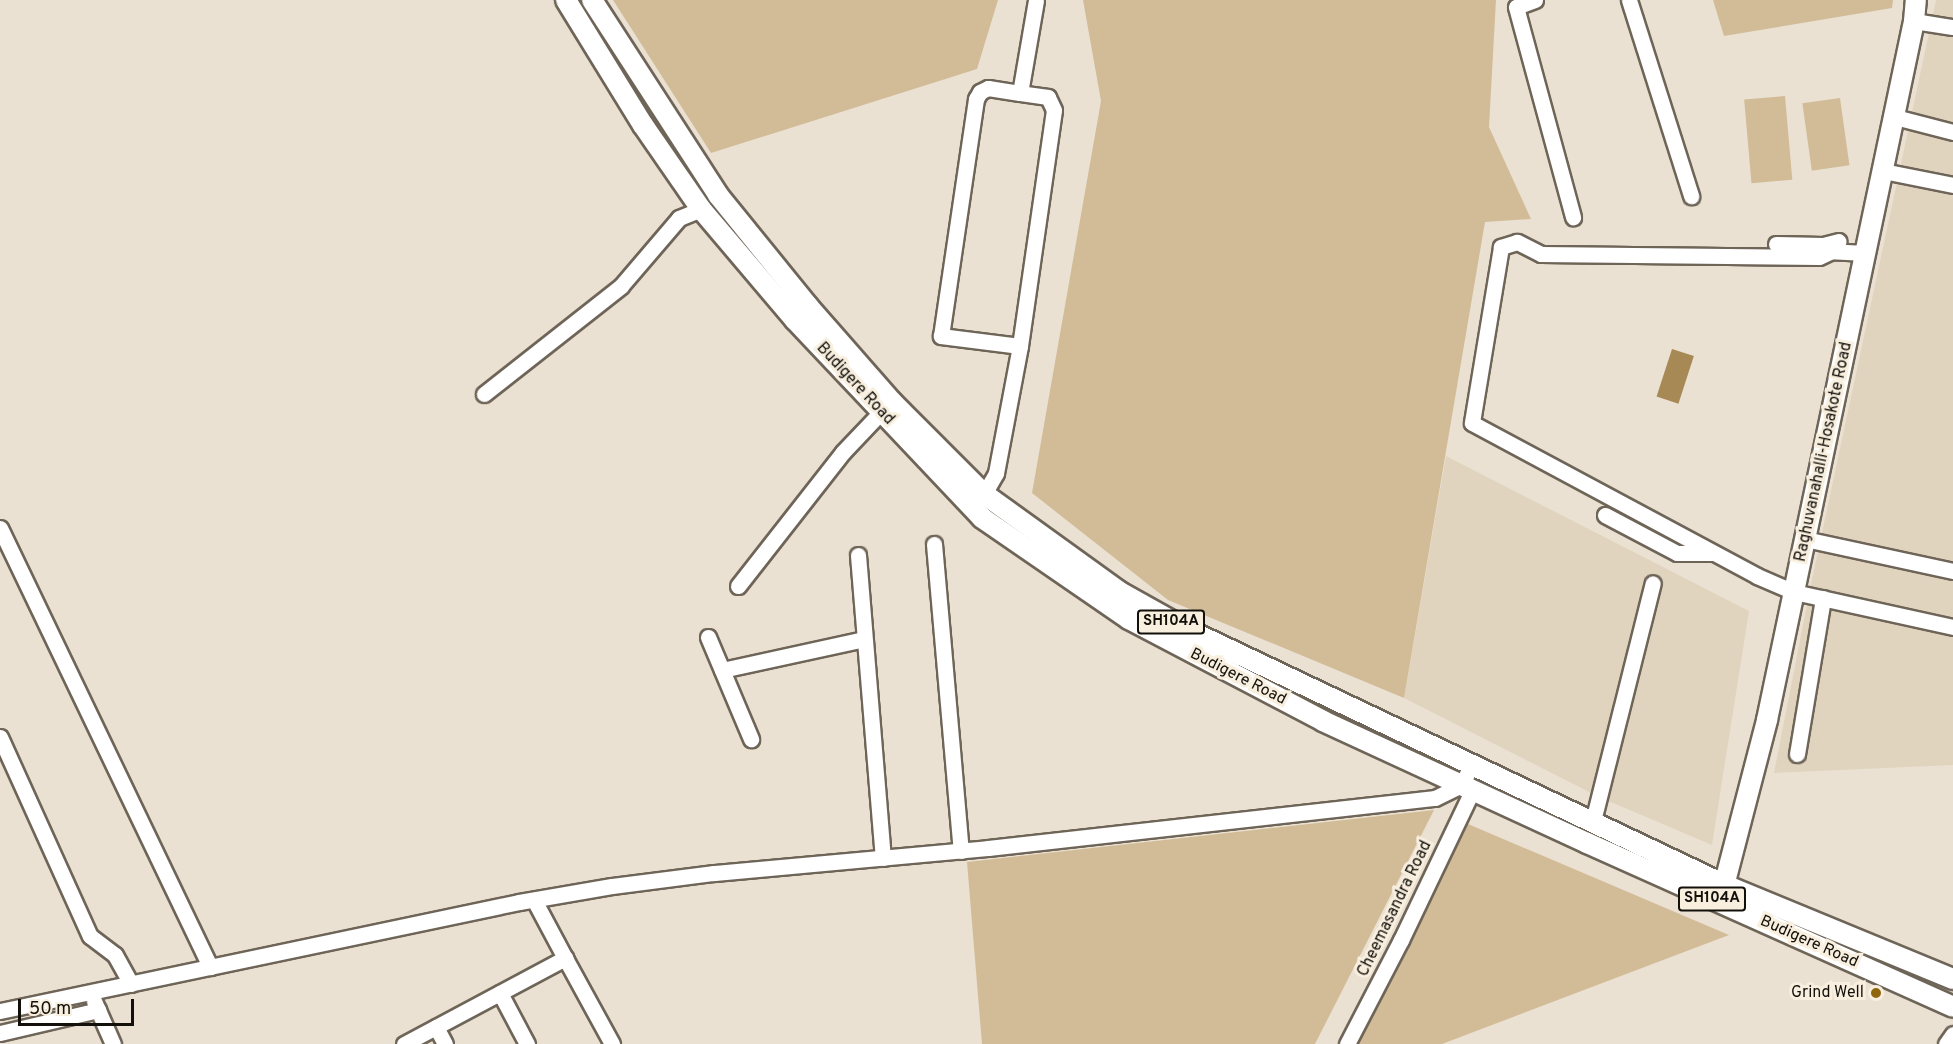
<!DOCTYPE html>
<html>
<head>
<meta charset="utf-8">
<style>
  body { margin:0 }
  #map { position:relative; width:1953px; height:1044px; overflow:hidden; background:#ebe1d2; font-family:Overpass,sans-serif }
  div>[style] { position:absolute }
  .built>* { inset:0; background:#e1d4be }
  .green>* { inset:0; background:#d2bc98; transform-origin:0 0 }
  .water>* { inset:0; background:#a78955; transform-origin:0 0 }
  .roads { filter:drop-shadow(2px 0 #6e6558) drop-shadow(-2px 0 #6e6558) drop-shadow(0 2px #6e6558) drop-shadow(0 -2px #6e6558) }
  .minor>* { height:15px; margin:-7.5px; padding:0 7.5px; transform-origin:7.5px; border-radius:7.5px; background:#fff }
  .major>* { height:20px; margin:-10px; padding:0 10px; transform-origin:10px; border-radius:10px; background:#fff }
  .dots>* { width:16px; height:16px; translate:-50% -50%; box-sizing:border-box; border:3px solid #f8efdf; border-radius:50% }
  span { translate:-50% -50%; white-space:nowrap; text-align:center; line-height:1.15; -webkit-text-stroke:6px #f8efdf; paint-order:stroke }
  .shield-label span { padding:2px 4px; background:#f8efdf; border:2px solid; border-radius:4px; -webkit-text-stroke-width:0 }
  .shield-label { font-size:15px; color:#13100b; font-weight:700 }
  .street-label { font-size:16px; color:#13100b }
  .poi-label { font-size:16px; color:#13100b }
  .right { translate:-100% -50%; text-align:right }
  .scale { position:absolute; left:18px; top:999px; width:116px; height:27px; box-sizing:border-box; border:3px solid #13100b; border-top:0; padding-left:8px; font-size:18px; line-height:21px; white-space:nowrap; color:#13100b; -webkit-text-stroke:4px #f8efdf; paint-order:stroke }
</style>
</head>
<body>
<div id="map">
  <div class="built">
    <i style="clip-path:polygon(1936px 0,1953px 0,1953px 765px,1774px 773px,1811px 584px)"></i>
    <i style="clip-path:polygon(1446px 456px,1749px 611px,1712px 845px,1599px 797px,1404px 698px)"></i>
  </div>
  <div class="green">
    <i style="clip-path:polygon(613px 0,998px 0,977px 69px,711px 153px)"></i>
    <i style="clip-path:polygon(1083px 0,1496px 0,1489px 127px,1531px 219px,1485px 222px,1404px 698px,1168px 600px,1032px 493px,1101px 101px)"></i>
    <i style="clip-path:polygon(1713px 0,1893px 0,1892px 8px,1724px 36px)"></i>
    <i style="left:1785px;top:96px;width:84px;height:41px;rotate:85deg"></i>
    <i style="left:1840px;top:98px;width:68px;height:38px;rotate:82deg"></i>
    <i style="clip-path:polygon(1434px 810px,1315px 1044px,982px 1044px,967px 862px)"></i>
    <i style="clip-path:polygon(1468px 824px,1729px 935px,1442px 1044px,1358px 1044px)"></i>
  </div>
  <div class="water">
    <i style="left:1672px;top:349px;width:23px;height:50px;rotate:18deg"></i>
  </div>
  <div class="roads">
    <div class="minor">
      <i style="left:1535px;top:0;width:20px;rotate:160deg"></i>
      <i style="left:1516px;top:7px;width:218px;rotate:74.8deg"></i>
      <i style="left:1629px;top:0;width:206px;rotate:72.4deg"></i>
      <i style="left:1914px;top:21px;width:39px;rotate:9deg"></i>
      <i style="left:1895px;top:117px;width:60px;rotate:14.5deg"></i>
      <i style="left:1883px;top:171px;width:71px;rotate:11.3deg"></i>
      <i style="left:1776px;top:244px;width:47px;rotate:1.2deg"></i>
      <i style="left:1823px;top:245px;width:16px;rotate:-14deg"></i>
      <i style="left:1865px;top:253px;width:33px;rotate:-177deg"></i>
      <i style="left:1832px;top:251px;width:14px;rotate:155deg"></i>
      <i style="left:1819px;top:257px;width:278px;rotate:-179.4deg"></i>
      <i style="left:1541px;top:254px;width:27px;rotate:-153deg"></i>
      <i style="left:1517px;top:242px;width:17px;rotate:163deg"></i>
      <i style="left:1501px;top:247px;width:178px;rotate:99.4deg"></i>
      <i style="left:1472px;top:423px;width:323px;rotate:28.2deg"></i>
      <i style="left:1757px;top:576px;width:40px;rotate:23.4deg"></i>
      <i style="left:1794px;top:592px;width:163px;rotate:12.4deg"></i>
      <i style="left:1020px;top:346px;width:80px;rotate:-172.8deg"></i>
      <i style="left:941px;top:336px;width:240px;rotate:-81.6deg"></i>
      <i style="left:976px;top:99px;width:8px;rotate:-60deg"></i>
      <i style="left:980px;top:92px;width:9px;rotate:-27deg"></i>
      <i style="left:988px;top:88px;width:32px;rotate:9deg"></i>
      <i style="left:484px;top:394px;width:174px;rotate:-38.2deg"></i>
      <i style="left:621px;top:286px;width:89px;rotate:-49.5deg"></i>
      <i style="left:679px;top:218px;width:24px;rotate:-22deg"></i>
      <i style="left:984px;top:494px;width:24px;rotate:-60deg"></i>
      <i style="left:996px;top:473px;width:129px;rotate:-79.3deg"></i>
      <i style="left:1020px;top:346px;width:238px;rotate:-81.8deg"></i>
      <i style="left:1054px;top:110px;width:14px;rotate:-115deg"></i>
      <i style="left:1048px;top:97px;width:28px;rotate:-172deg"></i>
      <i style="left:1020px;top:93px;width:94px;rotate:-80.2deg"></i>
      <i style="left:1605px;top:515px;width:81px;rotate:27.8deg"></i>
      <i style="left:1677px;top:553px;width:34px"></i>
      <i style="left:0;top:528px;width:487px;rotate:64.4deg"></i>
      <i style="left:1805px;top:539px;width:151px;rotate:12.2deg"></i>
      <i style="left:934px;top:544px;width:308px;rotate:85deg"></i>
      <i style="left:858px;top:555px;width:304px;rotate:85.3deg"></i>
      <i style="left:738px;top:586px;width:170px;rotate:-51.9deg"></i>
      <i style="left:843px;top:452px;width:54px;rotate:-46.5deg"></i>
      <i style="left:708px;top:637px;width:111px;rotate:67.1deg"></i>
      <i style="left:722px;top:670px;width:145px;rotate:-12.3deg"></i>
      <i style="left:0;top:737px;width:218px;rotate:65.7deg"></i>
      <i style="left:90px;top:936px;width:31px;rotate:37deg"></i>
      <i style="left:115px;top:955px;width:33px;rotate:61deg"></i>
      <i style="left:1797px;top:754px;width:158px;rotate:-80.5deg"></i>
      <i style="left:1593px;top:821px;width:245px;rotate:-75.9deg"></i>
      <i style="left:565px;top:958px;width:98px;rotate:61.3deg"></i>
      <i style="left:500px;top:993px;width:58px;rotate:62.1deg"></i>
      <i style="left:94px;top:1001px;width:47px;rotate:66.2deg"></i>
      <i style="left:0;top:1011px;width:530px;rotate:-11.86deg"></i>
      <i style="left:519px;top:902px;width:94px;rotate:-9.8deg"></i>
      <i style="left:612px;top:886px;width:103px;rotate:-7.3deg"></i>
      <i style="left:714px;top:873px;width:275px;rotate:-5.2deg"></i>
      <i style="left:988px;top:848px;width:450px;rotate:-6.4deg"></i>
      <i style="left:1435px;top:798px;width:30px;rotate:-26deg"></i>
      <i style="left:1462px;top:785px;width:22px;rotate:-66deg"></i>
      <i style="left:436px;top:1027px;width:19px;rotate:62deg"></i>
      <i style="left:0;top:1033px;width:101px;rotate:-13.2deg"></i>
      <i style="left:404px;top:1044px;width:183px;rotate:-28.1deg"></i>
      <i style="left:565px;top:958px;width:66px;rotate:-118.1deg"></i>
      <i style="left:1347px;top:1044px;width:117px;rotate:-62.6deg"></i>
      <i style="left:1401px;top:940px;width:167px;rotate:-64.5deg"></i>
      <i style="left:1946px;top:1044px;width:12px;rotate:-55deg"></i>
    </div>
    <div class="major">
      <i style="left:566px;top:0;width:147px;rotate:58.4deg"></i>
      <i style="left:643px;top:125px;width:102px;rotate:55.4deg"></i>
      <i style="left:701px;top:209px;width:145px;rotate:49.7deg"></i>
      <i style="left:795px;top:320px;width:272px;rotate:46.6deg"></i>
      <i style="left:982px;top:518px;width:178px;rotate:34.5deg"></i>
      <i style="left:1129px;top:619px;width:219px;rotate:27.7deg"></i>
      <i style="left:1323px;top:721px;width:291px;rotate:24.8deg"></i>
      <i style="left:1587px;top:843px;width:401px;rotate:24.1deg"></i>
      <i style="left:592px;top:0;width:232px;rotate:57.1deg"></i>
      <i style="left:718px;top:195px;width:143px;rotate:51deg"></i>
      <i style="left:808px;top:306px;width:128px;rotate:48.8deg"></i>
      <i style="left:892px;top:402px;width:130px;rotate:45deg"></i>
      <i style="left:984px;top:494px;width:168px;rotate:35.8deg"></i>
      <i style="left:1120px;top:592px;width:76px;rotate:29.3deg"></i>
      <i style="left:1186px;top:629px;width:597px;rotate:25.41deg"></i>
      <i style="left:1725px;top:885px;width:247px;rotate:22.4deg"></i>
      <i style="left:1721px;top:897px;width:183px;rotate:-75.4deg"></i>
      <i style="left:1767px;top:720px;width:714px;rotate:-78.12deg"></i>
      <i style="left:1914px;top:21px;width:21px;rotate:-85deg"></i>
    </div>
  </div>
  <div class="dots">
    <i style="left:1876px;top:993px;background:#90670d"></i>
  </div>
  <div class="shield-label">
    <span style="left:1171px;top:622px">SH104A</span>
    <span style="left:1712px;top:899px">SH104A</span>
  </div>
  <div class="street-label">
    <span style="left:855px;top:384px;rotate:47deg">Budigere Road</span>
    <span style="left:1824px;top:452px;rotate:-78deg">Raghuvanahalli-Hosakote Road</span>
    <span style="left:1238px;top:677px;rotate:27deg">Budigere Road</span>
    <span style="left:1395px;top:909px;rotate:-64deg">Cheemasandra Road</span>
    <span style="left:1809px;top:942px;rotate:24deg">Budigere Road</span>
  </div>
  <div class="poi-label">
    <span class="right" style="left:1864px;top:993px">Grind Well</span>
  </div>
  <div class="scale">50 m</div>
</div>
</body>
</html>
